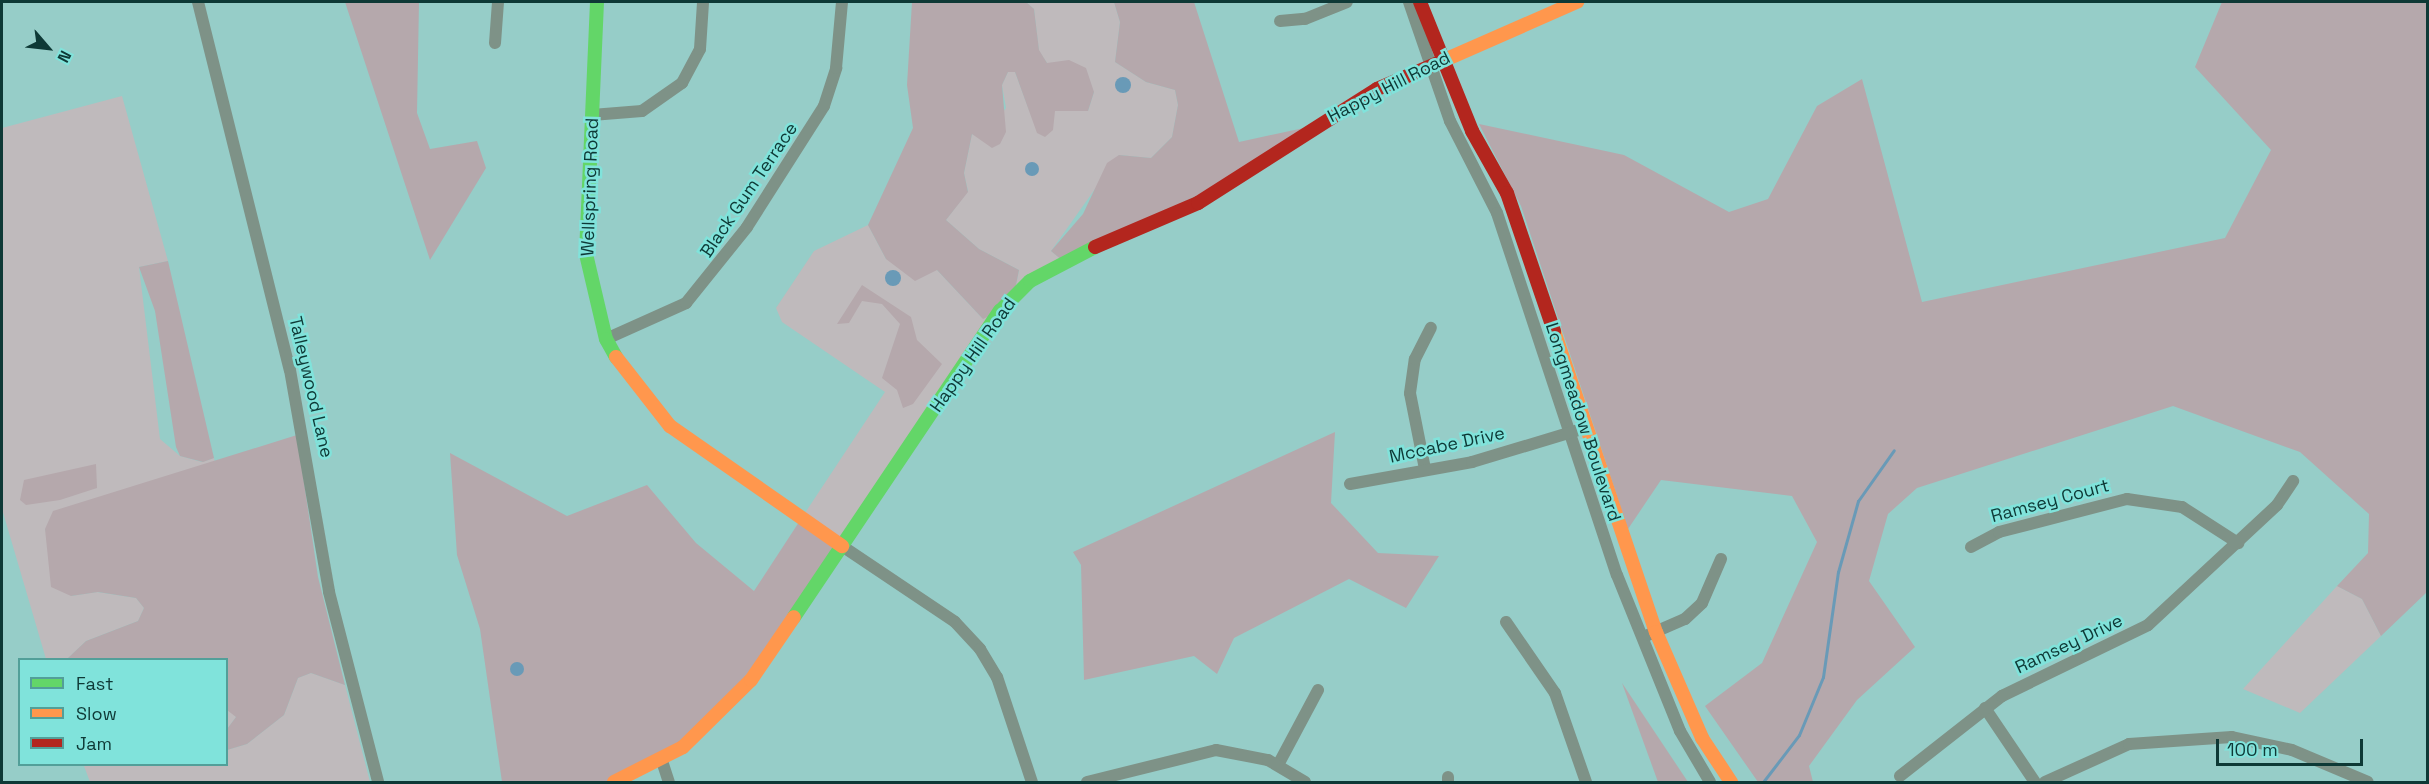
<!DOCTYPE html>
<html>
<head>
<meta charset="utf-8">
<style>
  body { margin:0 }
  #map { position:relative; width:2429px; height:784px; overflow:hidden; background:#96cdc8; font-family:"Space Grotesk",sans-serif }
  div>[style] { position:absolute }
  .green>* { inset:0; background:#bfbabc }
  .forest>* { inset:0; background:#b5a8ac }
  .water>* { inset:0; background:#699ab7 }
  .round { border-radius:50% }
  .stream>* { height:3px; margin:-1.5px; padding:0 1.5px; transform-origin:1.5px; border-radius:1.5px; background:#699ab7 }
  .street>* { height:12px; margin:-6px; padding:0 6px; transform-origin:6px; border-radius:6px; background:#7e9287 }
  .fast>* { height:14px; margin:-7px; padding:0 7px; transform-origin:7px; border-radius:7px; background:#63d668 }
  .slow>* { height:14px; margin:-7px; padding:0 7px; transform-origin:7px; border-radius:7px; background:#ff974d }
  .jam>* { height:14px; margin:-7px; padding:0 7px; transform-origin:7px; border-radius:7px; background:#b3261e }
  span { translate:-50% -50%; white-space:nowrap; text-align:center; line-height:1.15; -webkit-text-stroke:5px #80e3db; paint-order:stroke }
  .street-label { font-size:18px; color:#0e3936 }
  .frame { position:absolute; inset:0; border:3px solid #0e3936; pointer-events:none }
  .legend { position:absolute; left:18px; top:658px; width:210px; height:108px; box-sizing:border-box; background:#80e3db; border:2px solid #529f99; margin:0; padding:8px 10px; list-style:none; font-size:18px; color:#0e3936 }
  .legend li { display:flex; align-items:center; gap:12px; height:30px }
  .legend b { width:30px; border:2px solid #529f99 }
  .north { position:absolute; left:18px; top:18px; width:60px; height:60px; -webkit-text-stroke:4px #80e3db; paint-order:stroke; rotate:118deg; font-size:16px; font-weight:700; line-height:24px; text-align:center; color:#0e3936 }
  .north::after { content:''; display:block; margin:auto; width:21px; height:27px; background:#0e3936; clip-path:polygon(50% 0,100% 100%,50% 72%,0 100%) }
  .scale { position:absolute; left:2216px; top:739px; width:147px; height:27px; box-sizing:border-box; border:3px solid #0e3936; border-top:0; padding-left:8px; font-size:18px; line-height:21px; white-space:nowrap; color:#0e3936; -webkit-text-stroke:4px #80e3db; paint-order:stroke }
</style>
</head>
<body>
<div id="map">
  <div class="green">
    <i style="clip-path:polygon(1026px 2px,1114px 2px,1120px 22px,1115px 62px,1146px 82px,1175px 90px,1178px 105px,1172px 137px,1151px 158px,1119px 155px,1051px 251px,1063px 261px,1014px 295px,1019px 270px,979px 249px,946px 220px,968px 191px,964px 173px,972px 134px,983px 139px,1006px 108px,1002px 85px,1008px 72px,1015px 72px,1029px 110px,1088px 111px,1094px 92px,1047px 63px,1039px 51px,1034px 9px)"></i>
    <i style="clip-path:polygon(122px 96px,168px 261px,139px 267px,160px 439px,180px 456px,202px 462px,214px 458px,215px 463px,116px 492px,45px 529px,71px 596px,97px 592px,136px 598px,144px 608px,138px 621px,86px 641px,67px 659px,46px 659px,2px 509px,2px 128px)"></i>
    <i style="clip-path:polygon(868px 225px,886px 259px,937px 270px,982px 318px,1000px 311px,842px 546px,801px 519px,885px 392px,782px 322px,776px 308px,814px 251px)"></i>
    <i style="clip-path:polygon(2337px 586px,2362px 599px,2381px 636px,2300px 713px,2243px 689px)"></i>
    <i style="clip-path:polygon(311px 673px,345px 685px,370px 782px,90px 782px,84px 766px,226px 764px,227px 750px,247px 744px,284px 715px,298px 678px)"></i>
    <i style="clip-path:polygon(230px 709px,236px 717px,227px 729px,227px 710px)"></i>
  </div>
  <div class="forest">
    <i style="clip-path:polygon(345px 2px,419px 2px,417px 113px,430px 149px,477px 141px,486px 168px,430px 260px)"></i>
    <i style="clip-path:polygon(912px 2px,1026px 2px,1034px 9px,1039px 50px,1047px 63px,1069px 60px,1086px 68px,1094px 92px,1088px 111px,1055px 111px,1053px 130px,1045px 137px,1037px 133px,1015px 72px,1008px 72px,1002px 85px,1006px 132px,1000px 144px,992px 148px,972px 134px,964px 173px,968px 192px,946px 220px,979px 249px,1019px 270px,1014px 295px,1000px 311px,983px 319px,937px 270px,915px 281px,886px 259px,868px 225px,913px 128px,907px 85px)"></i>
    <i style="clip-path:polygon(1114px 2px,1194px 2px,1239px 142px,1313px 126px,1255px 167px,1063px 261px,1051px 251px,1083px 214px,1107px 163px,1119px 155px,1151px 158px,1172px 137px,1178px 105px,1175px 90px,1146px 82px,1115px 62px,1120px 22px)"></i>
    <i style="clip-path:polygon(2222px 2px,2427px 2px,2427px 592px,2381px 636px,2362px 599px,2337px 586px,2368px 553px,2369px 514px,2300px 452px,2173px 406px,1917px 488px,1888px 514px,1869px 581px,1915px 647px,1857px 700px,1809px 766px,1813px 782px,1758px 782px,1705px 706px,1762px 663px,1817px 542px,1792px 496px,1661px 480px,1628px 529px,1521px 206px,1479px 124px,1624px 155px,1729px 212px,1768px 199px,1817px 106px,1862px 79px,1922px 302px,2225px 238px,2271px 150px,2195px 67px)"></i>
    <i style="clip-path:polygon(168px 261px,214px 458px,203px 462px,180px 456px,176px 447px,155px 311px,139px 267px)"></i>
    <i style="clip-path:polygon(862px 285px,911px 317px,917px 340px,942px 364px,913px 404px,903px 408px,897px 390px,882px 378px,900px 324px,882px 304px,862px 301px,849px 323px,837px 324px)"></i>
    <i style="clip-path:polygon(1335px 432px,1331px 503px,1378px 553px,1439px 556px,1406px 608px,1349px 579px,1234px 638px,1217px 674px,1194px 656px,1084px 680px,1081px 565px,1073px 552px)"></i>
    <i style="clip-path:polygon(297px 435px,318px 577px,345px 685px,311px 673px,298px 678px,284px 715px,247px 744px,227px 750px,227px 729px,236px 717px,227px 710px,226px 660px,67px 659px,86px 641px,138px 621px,144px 608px,136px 598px,98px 592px,71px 596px,51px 587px,45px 529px,53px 511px)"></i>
    <i style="clip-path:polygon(450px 453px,567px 516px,647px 485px,696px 543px,754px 591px,801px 519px,842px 546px,706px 729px,614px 782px,502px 782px,480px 629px,457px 555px)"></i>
    <i style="clip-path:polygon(96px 464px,97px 488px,60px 500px,26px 505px,20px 500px,24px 480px)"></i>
    <i style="clip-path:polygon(1622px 683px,1688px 782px,1658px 782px)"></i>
  </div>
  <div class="water">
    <i class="round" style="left:1115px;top:77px;width:16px;height:16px"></i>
    <i class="round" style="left:1025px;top:162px;width:14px;height:14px"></i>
    <i class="round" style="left:885px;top:270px;width:16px;height:16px"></i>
    <i class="round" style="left:510px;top:662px;width:14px;height:14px"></i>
  </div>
  <div class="stream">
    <i style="left:1763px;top:782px;width:59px;rotate:-52.5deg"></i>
    <i style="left:1799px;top:735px;width:63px;rotate:-67.5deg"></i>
    <i style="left:1823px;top:677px;width:106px;rotate:-81.9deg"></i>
    <i style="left:1838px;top:572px;width:74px;rotate:-74.3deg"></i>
    <i style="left:1858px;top:501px;width:62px;rotate:-54.8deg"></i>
  </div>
  <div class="street">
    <i style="left:198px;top:2px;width:379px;rotate:76deg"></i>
    <i style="left:290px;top:370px;width:225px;rotate:80deg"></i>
    <i style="left:329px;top:592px;width:196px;rotate:75.5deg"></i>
    <i style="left:1409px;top:2px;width:126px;rotate:71deg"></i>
    <i style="left:1450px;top:121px;width:103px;rotate:62.9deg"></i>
    <i style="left:1497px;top:213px;width:381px;rotate:71.7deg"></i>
    <i style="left:1617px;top:575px;width:168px;rotate:68deg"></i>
    <i style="left:1680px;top:731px;width:59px;rotate:59.5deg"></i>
    <i style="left:1280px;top:21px;width:25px;rotate:-5deg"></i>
    <i style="left:1305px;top:19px;width:45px;rotate:-22deg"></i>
    <i style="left:495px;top:43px;width:41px;rotate:-85.8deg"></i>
    <i style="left:592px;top:115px;width:50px;rotate:-4.6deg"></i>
    <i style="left:642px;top:111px;width:49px;rotate:-35deg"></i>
    <i style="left:682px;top:83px;width:38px;rotate:-62deg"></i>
    <i style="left:700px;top:49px;width:47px;rotate:-86.3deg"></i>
    <i style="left:606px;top:339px;width:88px;rotate:-24.2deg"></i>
    <i style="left:686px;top:303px;width:97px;rotate:-51.2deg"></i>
    <i style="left:747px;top:227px;width:143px;rotate:-57.5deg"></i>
    <i style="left:824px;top:106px;width:40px;rotate:-72deg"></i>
    <i style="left:836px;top:68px;width:66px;rotate:-84.8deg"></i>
    <i style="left:1425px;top:469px;width:77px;rotate:-101.2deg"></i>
    <i style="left:1410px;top:393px;width:34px;rotate:-82deg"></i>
    <i style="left:1415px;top:359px;width:35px;rotate:-63deg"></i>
    <i style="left:1350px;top:484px;width:124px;rotate:-10.2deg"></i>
    <i style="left:1472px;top:462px;width:118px;rotate:-16.7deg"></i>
    <i style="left:842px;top:546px;width:136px;rotate:33.9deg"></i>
    <i style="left:955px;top:622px;width:37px;rotate:47deg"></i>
    <i style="left:980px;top:649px;width:33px;rotate:59deg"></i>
    <i style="left:997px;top:677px;width:111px;rotate:71.6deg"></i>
    <i style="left:1971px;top:547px;width:32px;rotate:-28deg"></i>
    <i style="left:1999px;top:532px;width:132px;rotate:-14.5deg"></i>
    <i style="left:2127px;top:499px;width:56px;rotate:8.3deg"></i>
    <i style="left:2182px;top:507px;width:67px;rotate:32.7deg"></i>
    <i style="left:1506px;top:622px;width:86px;rotate:55.4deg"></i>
    <i style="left:1555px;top:693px;width:94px;rotate:70.8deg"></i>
    <i style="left:1648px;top:635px;width:40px;rotate:-23.4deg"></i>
    <i style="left:1685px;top:619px;width:23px;rotate:-43deg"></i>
    <i style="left:1702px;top:603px;width:48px;rotate:-66.6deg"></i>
    <i style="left:1985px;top:708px;width:89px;rotate:56deg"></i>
    <i style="left:662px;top:761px;width:22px;rotate:72deg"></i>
    <i style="left:1278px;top:765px;width:85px;rotate:-61.9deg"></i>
    <i style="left:1900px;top:776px;width:130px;rotate:-38.1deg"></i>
    <i style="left:2002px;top:696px;width:162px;rotate:-25.9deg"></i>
    <i style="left:2148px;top:625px;width:176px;rotate:-42.9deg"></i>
    <i style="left:2277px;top:505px;width:29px;rotate:-56deg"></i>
    <i style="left:1087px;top:782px;width:133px;rotate:-13.9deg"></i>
    <i style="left:1216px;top:750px;width:53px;rotate:10.9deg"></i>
    <i style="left:1268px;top:760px;width:43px;rotate:30.7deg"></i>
    <i style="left:1448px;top:782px;width:5px;rotate:-90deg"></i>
    <i style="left:2045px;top:782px;width:92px;rotate:-24.3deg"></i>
    <i style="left:2129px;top:744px;width:103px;rotate:-3.9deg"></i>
    <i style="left:2232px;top:737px;width:61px;rotate:12.2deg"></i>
    <i style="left:2292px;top:750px;width:82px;rotate:22.8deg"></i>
  </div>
  <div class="fast">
    <i style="left:597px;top:2px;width:252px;rotate:92.5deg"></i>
    <i style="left:586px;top:254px;width:87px;rotate:76.8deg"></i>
    <i style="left:606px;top:339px;width:21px;rotate:61deg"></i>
    <i style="left:794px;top:617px;width:369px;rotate:-56.1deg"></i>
    <i style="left:1000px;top:311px;width:42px;rotate:-45deg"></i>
    <i style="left:1030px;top:281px;width:73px;rotate:-27.6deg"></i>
  </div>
  <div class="slow">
    <i style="left:1440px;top:62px;width:150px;rotate:-23.7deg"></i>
    <i style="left:1554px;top:331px;width:318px;rotate:71.3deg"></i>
    <i style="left:1656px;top:632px;width:116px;rotate:66.5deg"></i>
    <i style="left:1702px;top:738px;width:53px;rotate:56.6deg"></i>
    <i style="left:616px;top:357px;width:88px;rotate:52deg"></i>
    <i style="left:670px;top:426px;width:210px;rotate:34.9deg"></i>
    <i style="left:614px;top:782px;width:77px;rotate:-26.9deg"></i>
    <i style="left:683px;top:747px;width:95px;rotate:-44.6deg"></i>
    <i style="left:751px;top:680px;width:76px;rotate:-55.7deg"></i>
  </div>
  <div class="jam">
    <i style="left:1420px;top:2px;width:139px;rotate:68deg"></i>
    <i style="left:1472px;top:131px;width:71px;rotate:60.6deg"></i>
    <i style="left:1507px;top:193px;width:146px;rotate:71.2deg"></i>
    <i style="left:1095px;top:247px;width:112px;rotate:-23.1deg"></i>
    <i style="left:1198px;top:203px;width:212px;rotate:-32.5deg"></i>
    <i style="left:1377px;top:89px;width:69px;rotate:-23.2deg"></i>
  </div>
  <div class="street-label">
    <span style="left:1389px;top:87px;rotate:-27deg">Happy Hill Road</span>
    <span style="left:590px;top:187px;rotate:-88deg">Wellspring Road</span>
    <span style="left:749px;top:190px;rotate:-56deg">Black Gum Terrace</span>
    <span style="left:973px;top:355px;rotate:-55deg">Happy Hill Road</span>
    <span style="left:311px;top:387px;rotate:77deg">Talleywood Lane</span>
    <span style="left:1583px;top:422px;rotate:72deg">Longmeadow Boulevard</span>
    <span style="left:1447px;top:445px;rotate:-12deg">Mccabe Drive</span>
    <span style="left:2050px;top:501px;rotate:-15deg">Ramsey Court</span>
    <span style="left:2069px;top:644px;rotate:-25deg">Ramsey Drive</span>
  </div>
  <div class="frame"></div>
  <ul class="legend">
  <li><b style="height:8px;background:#63d668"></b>Fast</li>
  <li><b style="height:8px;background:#ff974d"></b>Slow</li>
  <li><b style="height:8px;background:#b3261e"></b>Jam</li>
  </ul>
  <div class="north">N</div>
  <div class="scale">100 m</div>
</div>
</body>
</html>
